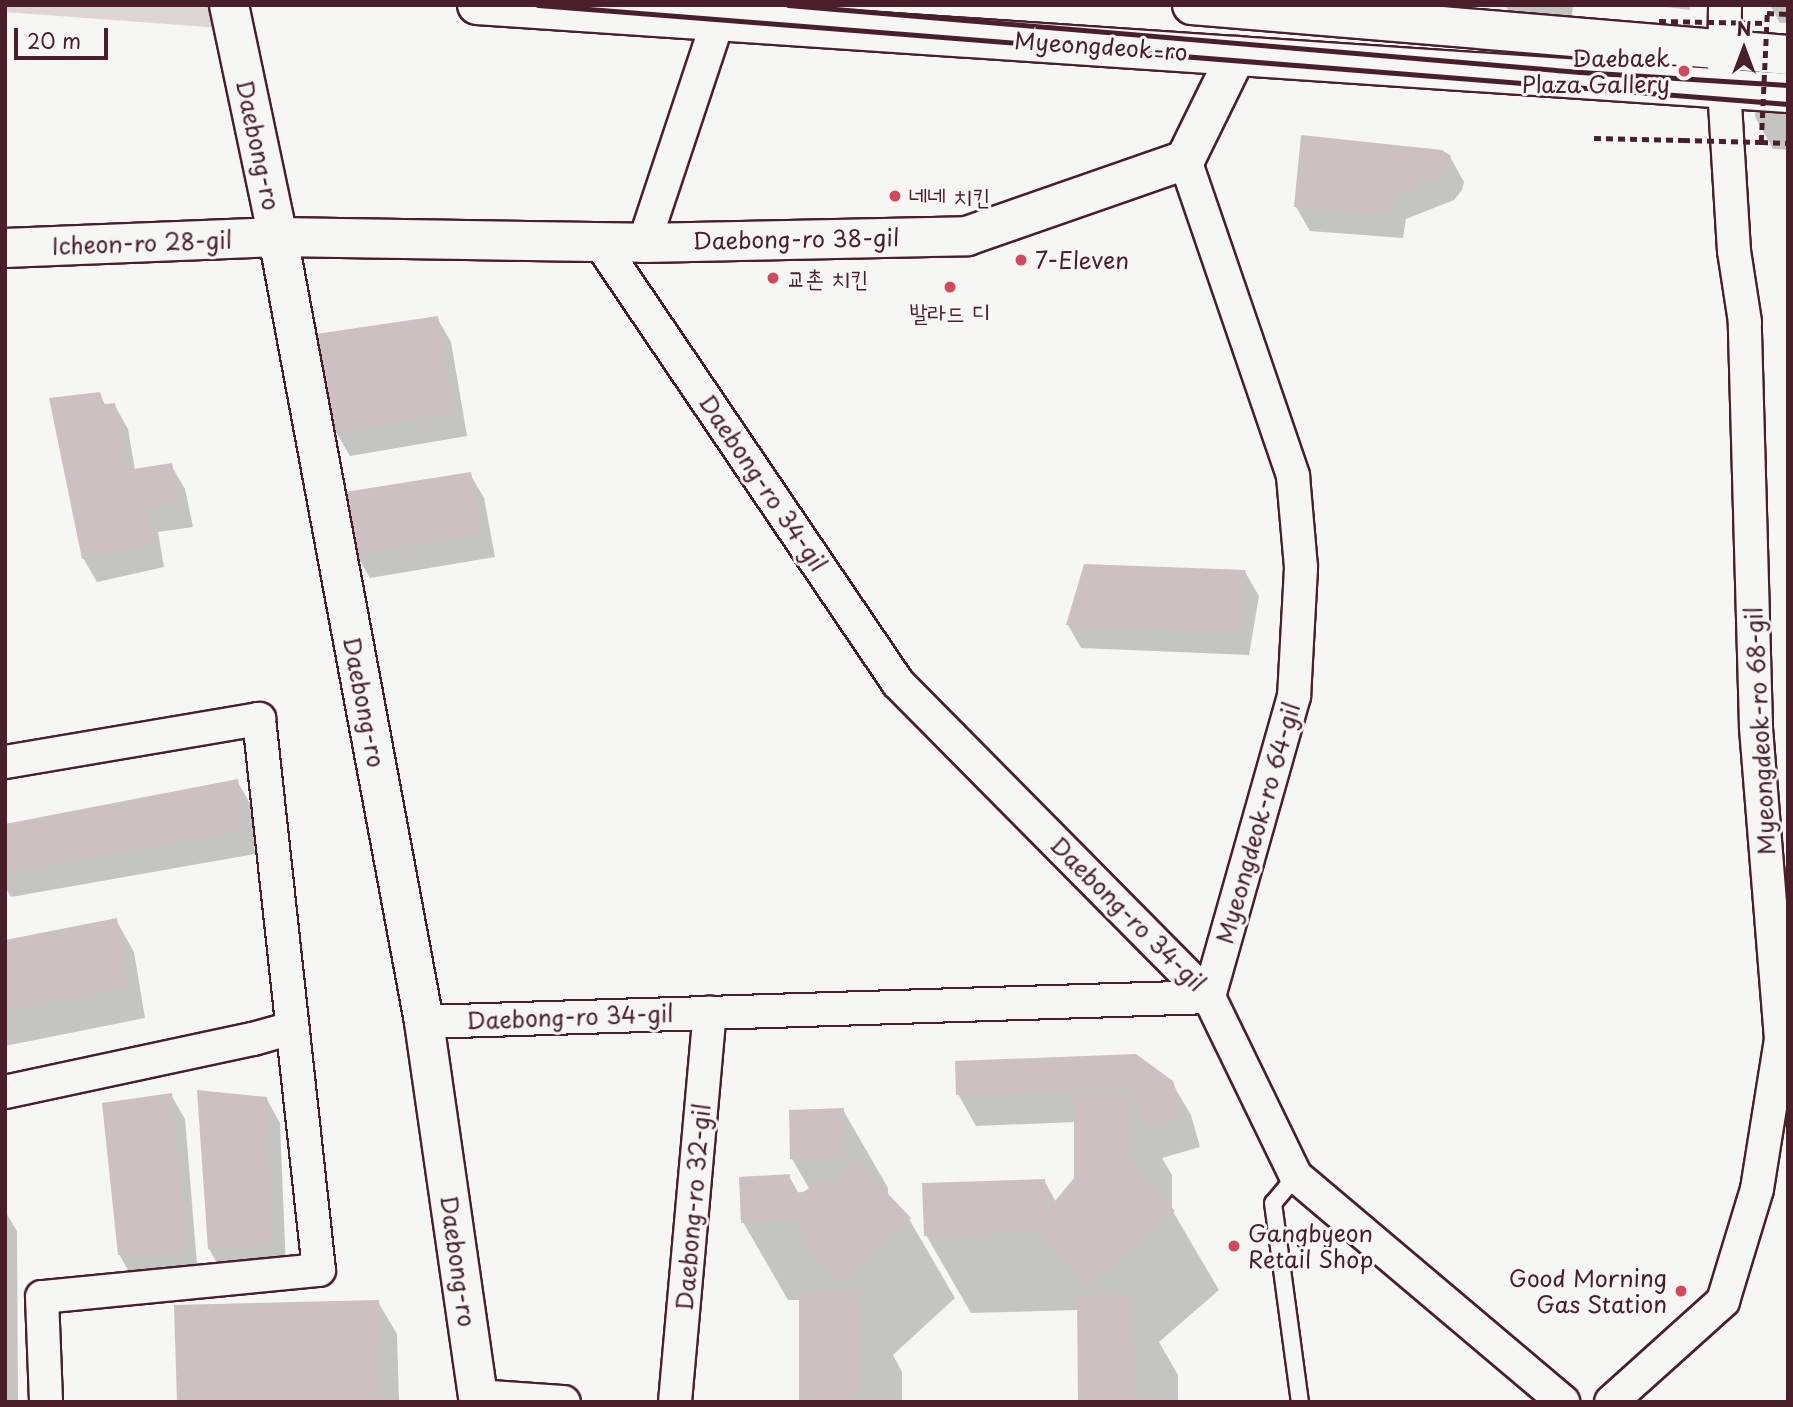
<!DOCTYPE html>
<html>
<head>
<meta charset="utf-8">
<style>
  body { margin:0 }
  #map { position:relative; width:1793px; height:1407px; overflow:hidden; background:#f6f6f2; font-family:"Playpen Sans","Poor Story",sans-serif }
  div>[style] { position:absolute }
  .green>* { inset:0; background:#ddd6d5 }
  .shadow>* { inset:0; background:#0003 }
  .building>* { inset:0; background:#ccc1c0 }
  .path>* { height:4.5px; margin-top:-2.25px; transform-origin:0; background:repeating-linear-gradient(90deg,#4a1f2b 0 7px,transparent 0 12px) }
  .roads { filter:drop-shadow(2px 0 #4a1f2b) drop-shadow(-2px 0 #4a1f2b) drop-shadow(0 2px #4a1f2b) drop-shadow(0 -2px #4a1f2b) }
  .service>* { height:16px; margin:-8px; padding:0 8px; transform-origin:8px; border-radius:8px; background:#f6f6f2 }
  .minor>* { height:32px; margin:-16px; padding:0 16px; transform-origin:16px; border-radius:16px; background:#f6f6f2 }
  .tertiary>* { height:38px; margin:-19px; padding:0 19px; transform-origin:19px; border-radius:19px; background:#f6f6f2 }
  .secondary>* { height:38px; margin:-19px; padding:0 19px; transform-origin:19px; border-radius:19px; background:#f6f6f2 }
  .rail>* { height:5px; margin:-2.5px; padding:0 2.5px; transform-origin:2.5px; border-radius:2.5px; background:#4a1f2b }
  .path-bridge>* { height:4.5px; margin-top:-2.25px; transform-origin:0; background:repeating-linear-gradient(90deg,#4a1f2b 0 7px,transparent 0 12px) }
  .dots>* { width:19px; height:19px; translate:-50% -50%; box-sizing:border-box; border:4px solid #f6f6f2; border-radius:50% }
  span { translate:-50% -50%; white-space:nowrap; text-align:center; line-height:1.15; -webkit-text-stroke:6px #f6f6f2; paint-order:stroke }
  .street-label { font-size:23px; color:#4a1f2b }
  .poi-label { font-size:23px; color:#4a1f2b }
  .right { translate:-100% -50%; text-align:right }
  .left { translate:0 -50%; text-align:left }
  .frame { position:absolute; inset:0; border:7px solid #4a1f2b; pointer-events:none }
  .north { position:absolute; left:1709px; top:14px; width:70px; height:70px; -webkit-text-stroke:5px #f6f6f2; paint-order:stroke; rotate:0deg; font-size:19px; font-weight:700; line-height:28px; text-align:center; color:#4a1f2b }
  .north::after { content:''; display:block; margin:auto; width:24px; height:32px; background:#4a1f2b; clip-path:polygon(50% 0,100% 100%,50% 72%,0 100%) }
  .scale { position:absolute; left:14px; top:28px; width:94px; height:32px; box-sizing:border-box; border:4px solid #4a1f2b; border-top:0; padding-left:9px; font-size:21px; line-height:24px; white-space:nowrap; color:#4a1f2b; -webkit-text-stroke:5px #f6f6f2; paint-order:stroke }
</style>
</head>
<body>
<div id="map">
  <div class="green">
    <i style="clip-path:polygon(5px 5px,229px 5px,234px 29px,5px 12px)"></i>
  </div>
  <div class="shadow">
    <i style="clip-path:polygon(1505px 5px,1573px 5px,1571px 21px,1511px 15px)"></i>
    <i style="clip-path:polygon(1651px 5px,1690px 5px,1690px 10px)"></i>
    <i style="clip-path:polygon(1770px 5px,1788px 5px,1788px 23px,1780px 23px)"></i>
    <i style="clip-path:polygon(1760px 41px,1788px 43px,1788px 150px,1773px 149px,1755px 117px)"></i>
    <i style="clip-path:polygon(1450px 157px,1464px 182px,1462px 190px,1454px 200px,1406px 219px,1403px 238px,1310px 231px,1296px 207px)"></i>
    <i style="clip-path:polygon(437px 318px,451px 342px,467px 436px,350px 456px,336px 432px)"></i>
    <i style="clip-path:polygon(99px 394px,106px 406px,114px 404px,128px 429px,135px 470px,171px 465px,185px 489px,193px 527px,158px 532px,164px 567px,97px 582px,83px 558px)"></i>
    <i style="clip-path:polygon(470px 474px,484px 498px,495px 557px,370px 578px,356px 554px)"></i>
    <i style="clip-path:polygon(1245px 572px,1259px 596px,1249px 655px,1081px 648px,1068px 625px)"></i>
    <i style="clip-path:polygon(237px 781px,251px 805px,255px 854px,11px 897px,5px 887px,5px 826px)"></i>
    <i style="clip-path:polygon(116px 920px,134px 952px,145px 1018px,5px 1046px,5px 942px)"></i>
    <i style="clip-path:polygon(1172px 1083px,1191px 1115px,1200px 1147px,1162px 1158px,1172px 1175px,1172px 1210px,1219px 1290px,1159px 1342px,1178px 1375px,1178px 1402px,1080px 1402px,1079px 1310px,971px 1313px,926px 1235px,1044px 1180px,1056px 1202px,1076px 1179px,1076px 1122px,976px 1126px,958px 1094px)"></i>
    <i style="clip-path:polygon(171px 1095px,185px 1119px,198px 1276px,133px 1279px,119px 1254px)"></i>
    <i style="clip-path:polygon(266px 1098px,280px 1123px,286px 1269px,223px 1273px,209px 1249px)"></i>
    <i style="clip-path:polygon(843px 1110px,888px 1188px,888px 1197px,909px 1219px,955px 1298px,893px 1355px,902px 1372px,902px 1402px,801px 1402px,801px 1300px,788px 1300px,743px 1222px,789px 1176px,799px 1194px,810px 1190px,792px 1159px)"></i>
    <i style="clip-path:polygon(5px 1211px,17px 1231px,18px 1402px,5px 1402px)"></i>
    <i style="clip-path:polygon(378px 1302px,397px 1334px,399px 1402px,179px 1402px)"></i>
  </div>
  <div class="building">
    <i style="clip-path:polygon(1301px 135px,1442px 150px,1451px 156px,1449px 165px,1440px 176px,1393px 195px,1389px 214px,1294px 207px)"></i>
    <i style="clip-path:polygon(438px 316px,454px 412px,334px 433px,316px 334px)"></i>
    <i style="clip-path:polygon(100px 392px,104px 404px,115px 403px,127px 470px,172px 463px,180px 503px,145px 508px,152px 543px,82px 559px,49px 398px)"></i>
    <i style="clip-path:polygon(471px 472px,483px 533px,354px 554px,345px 492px)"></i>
    <i style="clip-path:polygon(1084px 564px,1246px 570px,1236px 631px,1066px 625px)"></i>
    <i style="clip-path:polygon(238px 779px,242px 830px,5px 872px,5px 824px)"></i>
    <i style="clip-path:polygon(117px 918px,128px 986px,5px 1011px,5px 940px)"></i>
    <i style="clip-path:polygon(1136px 1054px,1173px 1081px,1184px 1115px,1144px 1127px,1132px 1088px,956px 1095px,955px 1061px)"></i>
    <i style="clip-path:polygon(197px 1090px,267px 1097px,273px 1245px,208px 1249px)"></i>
    <i style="clip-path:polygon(172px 1093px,185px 1252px,118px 1255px,102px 1103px)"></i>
    <i style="clip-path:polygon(1074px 1095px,1128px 1095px,1128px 1157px,1175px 1211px,1086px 1287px,1038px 1231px,924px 1236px,922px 1183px,1045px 1179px,1046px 1212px,1074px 1178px)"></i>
    <i style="clip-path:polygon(844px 1108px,845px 1158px,790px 1159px,789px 1110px)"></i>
    <i style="clip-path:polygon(857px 1161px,911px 1218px,841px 1284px,799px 1239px,806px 1231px,795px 1219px,741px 1223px,739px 1177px,790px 1174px,790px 1193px,803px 1192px,824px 1178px,833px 1183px)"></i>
    <i style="clip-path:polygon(799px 1292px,858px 1292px,858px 1402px,799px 1402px)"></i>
    <i style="clip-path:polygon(1077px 1295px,1133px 1295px,1135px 1402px,1078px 1402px)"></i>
    <i style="clip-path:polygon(379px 1300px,382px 1402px,177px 1402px,174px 1305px)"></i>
  </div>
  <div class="path">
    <i style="left:1767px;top:13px;width:21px;rotate:3deg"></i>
    <i style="left:1594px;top:138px;width:89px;rotate:1.3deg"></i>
    <i style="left:1761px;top:142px;width:27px;rotate:2deg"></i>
  </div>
  <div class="roads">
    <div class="service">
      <i style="left:1296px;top:1176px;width:35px;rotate:130deg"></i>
      <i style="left:1273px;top:1203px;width:201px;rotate:82.3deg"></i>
    </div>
    <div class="minor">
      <i style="left:1185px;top:160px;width:334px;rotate:71.1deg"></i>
      <i style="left:1293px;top:476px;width:92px;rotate:85deg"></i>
      <i style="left:1301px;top:568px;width:128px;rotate:93.1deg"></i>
      <i style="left:1294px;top:696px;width:313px;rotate:105.8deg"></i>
      <i style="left:598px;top:240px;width:535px;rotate:55.89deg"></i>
      <i style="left:898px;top:683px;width:442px;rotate:45.3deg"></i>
      <i style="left:1209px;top:997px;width:199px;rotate:64.1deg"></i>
      <i style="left:1296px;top:1176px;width:350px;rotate:40.2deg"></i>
      <i style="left:644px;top:243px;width:235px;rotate:-71.6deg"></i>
      <i style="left:5px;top:762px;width:258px;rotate:-9.6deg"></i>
      <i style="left:259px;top:719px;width:554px;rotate:83.79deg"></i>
      <i style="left:319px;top:1270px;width:278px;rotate:174.4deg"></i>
      <i style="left:42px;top:1297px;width:105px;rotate:87.8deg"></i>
      <i style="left:424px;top:1022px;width:785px;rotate:-1.82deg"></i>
      <i style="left:5px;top:1092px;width:254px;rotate:-12.1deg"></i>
      <i style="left:253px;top:1039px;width:41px;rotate:-15.8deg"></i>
      <i style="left:478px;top:1396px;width:86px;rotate:4deg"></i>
      <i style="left:675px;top:1402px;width:391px;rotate:-84.9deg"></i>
      <i style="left:1611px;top:1402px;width:151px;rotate:-42deg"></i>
      <i style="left:1723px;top:1301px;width:117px;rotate:-73.1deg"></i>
      <i style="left:1757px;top:1189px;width:152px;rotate:-80.9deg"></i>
      <i style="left:1781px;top:1039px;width:314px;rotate:-94.6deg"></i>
      <i style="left:1756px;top:726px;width:404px;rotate:-91.6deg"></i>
      <i style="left:1745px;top:322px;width:72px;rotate:-98.8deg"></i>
      <i style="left:1734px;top:251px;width:163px;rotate:-93.5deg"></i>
      <i style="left:1724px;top:88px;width:83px;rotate:-89.3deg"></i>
    </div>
    <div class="tertiary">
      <i style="left:229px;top:5px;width:237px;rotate:78.1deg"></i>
      <i style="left:278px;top:237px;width:798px;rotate:79.46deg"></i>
      <i style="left:424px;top:1022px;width:384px;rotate:81.8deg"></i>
      <i style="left:5px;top:248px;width:273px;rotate:-2.3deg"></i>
      <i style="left:278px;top:237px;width:366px;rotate:0.9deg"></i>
      <i style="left:644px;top:243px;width:323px;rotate:-1.2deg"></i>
      <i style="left:967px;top:236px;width:231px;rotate:-19.2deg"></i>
      <i style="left:1185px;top:160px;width:116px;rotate:-63.9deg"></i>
    </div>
    <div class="secondary">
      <i style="left:477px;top:5px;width:1314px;rotate:3.84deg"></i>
      <i style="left:1192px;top:5px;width:598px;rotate:4.8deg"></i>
    </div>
  </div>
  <div class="rail">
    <i style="left:538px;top:5px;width:1254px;rotate:4.53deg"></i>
    <i style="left:788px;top:5px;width:795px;rotate:4.84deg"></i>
    <i style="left:1580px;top:72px;width:208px;rotate:3.6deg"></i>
  </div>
  <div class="path-bridge">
    <i style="left:1659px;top:21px;width:108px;rotate:1.1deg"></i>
    <i style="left:1683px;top:140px;width:78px;rotate:1.5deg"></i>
    <i style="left:1761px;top:142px;width:129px;rotate:-87.3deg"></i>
  </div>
  <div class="dots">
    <i style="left:1684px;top:71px;background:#d1495b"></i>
    <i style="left:895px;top:196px;background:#d1495b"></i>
    <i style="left:1021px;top:260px;background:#d1495b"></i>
    <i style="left:773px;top:278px;background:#d1495b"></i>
    <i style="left:950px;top:287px;background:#d1495b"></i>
    <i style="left:1234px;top:1246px;background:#d1495b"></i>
    <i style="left:1681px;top:1291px;background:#d1495b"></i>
  </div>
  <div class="street-label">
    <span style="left:1101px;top:46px;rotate:4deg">Myeongdeok-ro</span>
    <span style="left:258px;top:145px;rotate:78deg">Daebong-ro</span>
    <span style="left:796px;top:239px;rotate:-1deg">Daebong-ro 38-gil</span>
    <span style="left:142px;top:243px;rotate:-2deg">Icheon-ro 28-gil</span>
    <span style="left:763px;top:483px;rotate:56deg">Daebong-ro 34-gil</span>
    <span style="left:364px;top:702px;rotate:79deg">Daebong-ro</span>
    <span style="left:1760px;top:731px;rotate:-93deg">Myeongdeok-ro 68-gil</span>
    <span style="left:1258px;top:823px;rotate:-74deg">Myeongdeok-ro 64-gil</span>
    <span style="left:1128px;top:914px;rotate:45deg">Daebong-ro 34-gil</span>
    <span style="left:570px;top:1017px;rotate:-2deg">Daebong-ro 34-gil</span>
    <span style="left:693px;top:1207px;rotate:-85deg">Daebong-ro 32-gil</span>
    <span style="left:458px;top:1261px;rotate:82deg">Daebong-ro</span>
  </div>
  <div class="poi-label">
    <span class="right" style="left:1670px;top:71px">Daebaek<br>Plaza Gallery</span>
    <span class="left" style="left:909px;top:196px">네네 치킨</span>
    <span class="left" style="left:1035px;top:260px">7-Eleven</span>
    <span class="left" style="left:787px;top:278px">교촌 치킨</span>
    <span style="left:950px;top:312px">발라드 디</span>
    <span class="left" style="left:1248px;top:1246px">Gangbyeon<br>Retail Shop</span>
    <span class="right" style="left:1667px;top:1291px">Good Morning<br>Gas Station</span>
  </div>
  <div class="frame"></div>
  <div class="north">N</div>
  <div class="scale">20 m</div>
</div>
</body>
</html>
